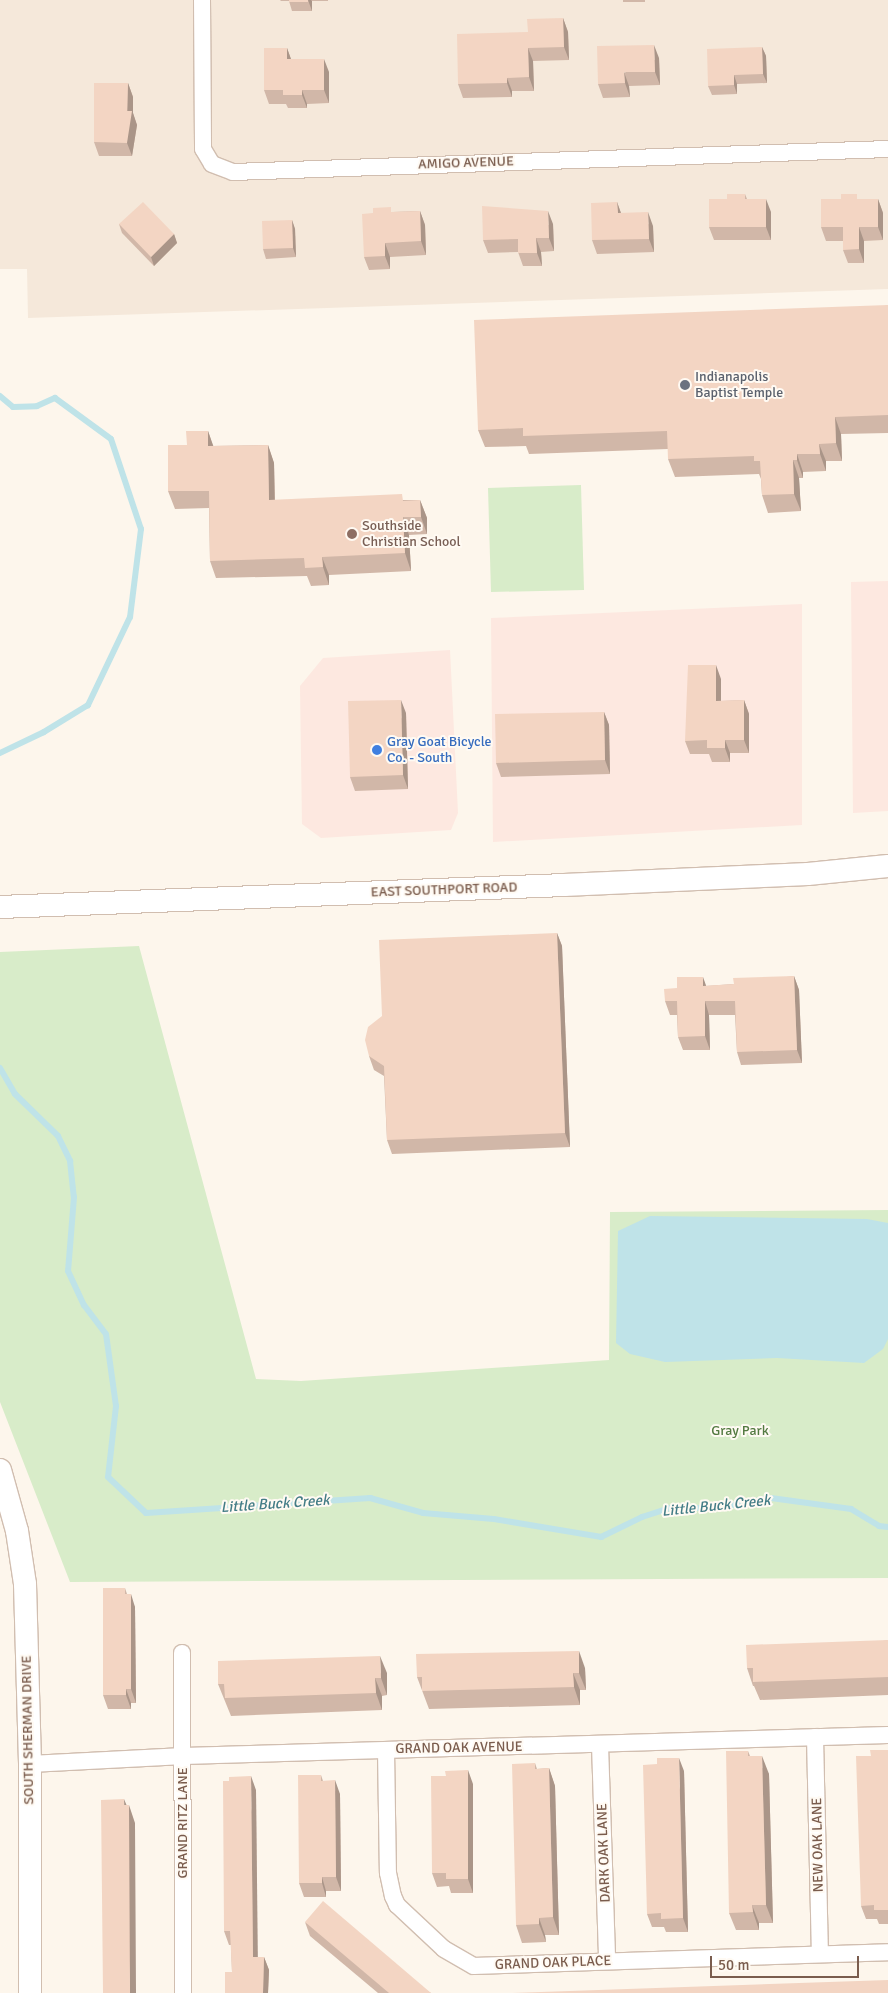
<!DOCTYPE html>
<html>
<head>
<meta charset="utf-8">
<style>
  body { margin:0 }
  #map { position:relative; width:888px; height:1993px; overflow:hidden; background:#fdf6ec; font-family:Signika,sans-serif }
  div>[style] { position:absolute }
  .residential>* { inset:0; background:#f5e8da }
  .commercial>* { inset:0; background:#fde8e0 }
  .green>* { inset:0; background:#d8ecc9 }
  .water>* { inset:0; background:#bfe3e8 }
  .stream>* { height:6px; margin:-3px; padding:0 3px; transform-origin:3px; border-radius:3px; background:#bfe3e8 }
  .roads { filter:drop-shadow(1px 0 #d1beb0) drop-shadow(-1px 0 #d1beb0) drop-shadow(0 1px #d1beb0) drop-shadow(0 -1px #d1beb0) }
  .street>* { height:16px; margin:-8px; padding:0 8px; transform-origin:8px; border-radius:8px; background:#fff }
  .secondary>* { height:22px; margin:-11px; padding:0 11px; transform-origin:11px; border-radius:11px; background:#fff }
  .wall>* { inset:0; background:#d1b7a8 }
  .shaded-wall>* { inset:0; background:#aa9588 }
  .building>* { inset:0; background:#f3d5c3 }
  .dots>* { width:14px; height:14px; translate:-50% -50%; box-sizing:border-box; border:2px solid #fffaf3; border-radius:50% }
  span { translate:-50% -50%; white-space:nowrap; text-align:center; line-height:1.15; -webkit-text-stroke:4px #fffaf3; paint-order:stroke }
  .street-label { font-size:14px; color:#7a5c4d }
  .worship-label { font-size:14px; color:#5b616d }
  .left { translate:0 -50%; text-align:left }
  .education-label { font-size:14px; color:#785e54 }
  .shop-label { font-size:14px; color:#366cbe }
  .park-label { font-size:14px; color:#537a41 }
  .water-label { font-size:15px; color:#437c86; font-style:italic }
  .scale { position:absolute; left:710px; top:1956px; width:149px; height:22px; box-sizing:border-box; border:2px solid #7a5c4d; border-top:0; padding-left:6px; font-size:15px; line-height:18px; white-space:nowrap; color:#7a5c4d; -webkit-text-stroke:4px #fffaf3; paint-order:stroke }
</style>
</head>
<body>
<div id="map">
  <div class="residential">
    <i style="clip-path:polygon(0 0,888px 0,888px 289px,28px 318px,27px 269px,0 269px)"></i>
  </div>
  <div class="commercial">
    <i style="clip-path:polygon(888px 581px,888px 811px,853px 813px,851px 582px)"></i>
    <i style="clip-path:polygon(802px 604px,802px 825px,493px 842px,491px 618px)"></i>
    <i style="clip-path:polygon(450px 650px,458px 813px,451px 830px,321px 838px,302px 824px,300px 686px,323px 658px)"></i>
  </div>
  <div class="green">
    <i style="clip-path:polygon(581px 485px,584px 590px,491px 592px,488px 488px)"></i>
    <i style="clip-path:polygon(139px 946px,256px 1379px,301px 1381px,609px 1360px,610px 1212px,888px 1210px,888px 1578px,70px 1582px,0 1402px,0 952px)"></i>
  </div>
  <div class="water">
    <i style="clip-path:polygon(650px 1216px,867px 1219px,888px 1223px,888px 1339px,883px 1349px,864px 1363px,777px 1358px,665px 1362px,630px 1354px,616px 1343px,618px 1231px)"></i>
  </div>
  <div class="stream">
    <i style="left:0;top:396px;width:17px;rotate:40deg"></i>
    <i style="left:13px;top:407px;width:24px;rotate:-2deg"></i>
    <i style="left:37px;top:406px;width:20px;rotate:-24deg"></i>
    <i style="left:55px;top:398px;width:69px;rotate:36.2deg"></i>
    <i style="left:111px;top:439px;width:95px;rotate:71.6deg"></i>
    <i style="left:141px;top:529px;width:89px;rotate:97.1deg"></i>
    <i style="left:130px;top:617px;width:98px;rotate:115.5deg"></i>
    <i style="left:88px;top:705px;width:52px;rotate:148.5deg"></i>
    <i style="left:44px;top:732px;width:49px;rotate:154.5deg"></i>
    <i style="left:0;top:1068px;width:30px;rotate:60deg"></i>
    <i style="left:15px;top:1094px;width:60px;rotate:44.3deg"></i>
    <i style="left:58px;top:1136px;width:28px;rotate:64deg"></i>
    <i style="left:70px;top:1161px;width:36px;rotate:84deg"></i>
    <i style="left:74px;top:1197px;width:74px;rotate:94.6deg"></i>
    <i style="left:68px;top:1271px;width:38px;rotate:65deg"></i>
    <i style="left:84px;top:1305px;width:36px;rotate:53deg"></i>
    <i style="left:106px;top:1334px;width:73px;rotate:82.1deg"></i>
    <i style="left:116px;top:1406px;width:71px;rotate:96.4deg"></i>
    <i style="left:108px;top:1477px;width:52px;rotate:43.5deg"></i>
    <i style="left:146px;top:1513px;width:225px;rotate:-3.8deg"></i>
    <i style="left:370px;top:1498px;width:55px;rotate:15.8deg"></i>
    <i style="left:423px;top:1513px;width:71px;rotate:4.8deg"></i>
    <i style="left:494px;top:1519px;width:109px;rotate:9.5deg"></i>
    <i style="left:601px;top:1537px;width:46px;rotate:-26deg"></i>
    <i style="left:642px;top:1517px;width:29px;rotate:-18deg"></i>
    <i style="left:670px;top:1508px;width:48px"></i>
    <i style="left:718px;top:1508px;width:54px;rotate:-10.7deg"></i>
    <i style="left:771px;top:1498px;width:81px;rotate:7.8deg"></i>
    <i style="left:851px;top:1509px;width:33px;rotate:31deg"></i>
    <i style="left:879px;top:1526px;width:9px;rotate:6deg"></i>
  </div>
  <div class="roads">
    <div class="street">
      <i style="left:202px;top:0;width:149px;rotate:89.6deg"></i>
      <i style="left:203px;top:149px;width:17px;rotate:59deg"></i>
      <i style="left:212px;top:164px;width:22px;rotate:21deg"></i>
      <i style="left:233px;top:172px;width:655px;rotate:-2.01deg"></i>
      <i style="left:182px;top:1653px;width:340px;rotate:89.8deg"></i>
      <i style="left:815px;top:1737px;width:217px;rotate:88.7deg"></i>
      <i style="left:600px;top:1745px;width:216px;rotate:88.1deg"></i>
      <i style="left:386px;top:1750px;width:123px;rotate:89.1deg"></i>
      <i style="left:388px;top:1873px;width:24px;rotate:78deg"></i>
      <i style="left:393px;top:1896px;width:10px;rotate:66deg"></i>
      <i style="left:397px;top:1905px;width:64px;rotate:43.1deg"></i>
      <i style="left:444px;top:1949px;width:34px;rotate:30deg"></i>
      <i style="left:474px;top:1966px;width:414px;rotate:-1.9deg"></i>
      <i style="left:30px;top:1764px;width:154px;rotate:-3deg"></i>
      <i style="left:184px;top:1756px;width:704px;rotate:-1.71deg"></i>
    </div>
    <div class="secondary">
      <i style="left:0;top:907px;width:564px;rotate:-2.23deg"></i>
      <i style="left:564px;top:885px;width:244px;rotate:-2.6deg"></i>
      <i style="left:808px;top:874px;width:80px;rotate:-5.7deg"></i>
      <i style="left:0;top:1470px;width:63px;rotate:74.4deg"></i>
      <i style="left:17px;top:1531px;width:54px;rotate:81.4deg"></i>
      <i style="left:25px;top:1584px;width:180px;rotate:88.4deg"></i>
      <i style="left:30px;top:1764px;width:229px;rotate:90deg"></i>
    </div>
  </div>
  <div class="wall">
    <i style="clip-path:polygon(280px 0,328px 0,328px 1px,312px 1px,312px 11px,292px 11px,289px 1px,281px 1px)"></i>
    <i style="clip-path:polygon(623px 0,645px 0,645px 2px,623px 2px)"></i>
    <i style="clip-path:polygon(563px 18px,568px 32px,569px 60px,533px 61px,534px 91px,512px 91px,512px 97px,463px 98px,458px 84px,528px 32px)"></i>
    <i style="clip-path:polygon(762px 47px,766px 56px,767px 83px,737px 84px,737px 94px,712px 95px,708px 86px)"></i>
    <i style="clip-path:polygon(287px 48px,291px 59px,329px 72px,329px 103px,307px 104px,307px 108px,288px 108px,286px 104px,269px 104px,264px 90px)"></i>
    <i style="clip-path:polygon(659px 58px,660px 85px,629px 86px,630px 97px,603px 98px,598px 84px)"></i>
    <i style="clip-path:polygon(128px 83px,133px 97px,133px 113px,137px 125px,132px 156px,99px 156px,94px 142px)"></i>
    <i style="clip-path:polygon(745px 194px,747px 199px,771px 212px,771px 240px,714px 240px,709px 227px,727px 199px)"></i>
    <i style="clip-path:polygon(859px 199px,878px 199px,883px 213px,883px 240px,864px 241px,864px 263px,848px 263px,843px 250px,843px 241px,826px 241px,821px 227px)"></i>
    <i style="clip-path:polygon(617px 202px,621px 213px,653px 226px,654px 252px,597px 254px,592px 240px)"></i>
    <i style="clip-path:polygon(420px 211px,425px 225px,426px 255px,390px 257px,390px 269px,369px 270px,364px 257px,393px 212px)"></i>
    <i style="clip-path:polygon(292px 220px,295px 229px,296px 257px,266px 259px,263px 249px)"></i>
    <i style="clip-path:polygon(119px 224px,174px 234px,177px 243px,154px 266px,122px 233px)"></i>
    <i style="clip-path:polygon(553px 224px,554px 251px,541px 252px,542px 266px,523px 266px,518px 252px,488px 253px,483px 240px)"></i>
    <i style="clip-path:polygon(888px 305px,888px 433px,841px 434px,842px 461px,826px 461px,826px 471px,803px 472px,803px 478px,799px 478px,801px 511px,768px 513px,762px 495px,761px 479px,759px 474px,675px 477px,668px 459px,668px 449px,529px 454px,526px 446px,485px 447px,478px 430px)"></i>
    <i style="clip-path:polygon(208px 431px,213px 446px,268px 445px,274px 463px,275px 500px,420px 500px,427px 518px,427px 534px,409px 535px,411px 571px,329px 575px,329px 585px,311px 586px,307px 576px,216px 578px,210px 561px,209px 508px,175px 509px,168px 491px,187px 445px)"></i>
    <i style="clip-path:polygon(721px 679px,721px 701px,744px 700px,749px 714px,749px 753px,730px 753px,730px 762px,712px 762px,709px 754px,690px 754px,685px 741px)"></i>
    <i style="clip-path:polygon(604px 712px,609px 725px,610px 774px,501px 777px,496px 763px)"></i>
    <i style="clip-path:polygon(406px 713px,408px 789px,355px 791px,350px 777px)"></i>
    <i style="clip-path:polygon(557px 933px,562px 946px,570px 1147px,392px 1154px,387px 1140px,384px 1076px,374px 1070px,369px 1056px)"></i>
    <i style="clip-path:polygon(794px 976px,799px 990px,802px 1063px,741px 1065px,737px 1052px,735px 1015px,709px 1015px,710px 1050px,683px 1050px,678px 1037px,677px 1015px,670px 1015px,665px 1001px,706px 986px,734px 984px)"></i>
    <i style="clip-path:polygon(125px 1588px,127px 1594px,135px 1607px,136px 1703px,131px 1703px,131px 1709px,108px 1709px,103px 1695px)"></i>
    <i style="clip-path:polygon(888px 1640px,888px 1695px,760px 1700px,754px 1686px,753px 1686px,747px 1668px)"></i>
    <i style="clip-path:polygon(585px 1668px,586px 1690px,580px 1690px,580px 1705px,429px 1709px,417px 1677px)"></i>
    <i style="clip-path:polygon(387px 1673px,387px 1695px,382px 1696px,382px 1710px,231px 1716px,218px 1684px)"></i>
    <i style="clip-path:polygon(888px 1750px,888px 1924px,879px 1924px,877px 1919px,866px 1919px,861px 1906px,871px 1756px)"></i>
    <i style="clip-path:polygon(748px 1751px,750px 1756px,769px 1774px,773px 1923px,759px 1923px,759px 1930px,736px 1930px,729px 1913px)"></i>
    <i style="clip-path:polygon(535px 1763px,537px 1769px,549px 1768px,555px 1786px,559px 1935px,545px 1935px,546px 1942px,522px 1943px,516px 1925px)"></i>
    <i style="clip-path:polygon(684px 1771px,688px 1932px,666px 1932px,664px 1927px,652px 1927px,647px 1914px)"></i>
    <i style="clip-path:polygon(321px 1775px,323px 1781px,340px 1794px,341px 1891px,326px 1891px,326px 1897px,304px 1897px,299px 1883px)"></i>
    <i style="clip-path:polygon(473px 1784px,473px 1893px,451px 1893px,449px 1886px,437px 1887px,432px 1873px)"></i>
    <i style="clip-path:polygon(256px 1790px,257px 1957px,264px 1957px,269px 1970px,268px 1993px,225px 1993px,232px 1972px,231px 1945px,229px 1945px,224px 1931px)"></i>
    <i style="clip-path:polygon(305px 1922px,431px 1993px,378px 1993px,310px 1936px)"></i>
  </div>
  <div class="shaded-wall">
    <i style="clip-path:polygon(308px 0,311px 0,312px 1px,312px 11px)"></i>
    <i style="clip-path:polygon(563px 18px,568px 32px,569px 60px,564px 47px)"></i>
    <i style="clip-path:polygon(654px 45px,659px 58px,660px 85px,655px 72px)"></i>
    <i style="clip-path:polygon(762px 47px,766px 56px,767px 83px,763px 74px)"></i>
    <i style="clip-path:polygon(287px 48px,292px 62px,287px 59px)"></i>
    <i style="clip-path:polygon(528px 48px,533px 61px,534px 91px,529px 77px)"></i>
    <i style="clip-path:polygon(324px 59px,329px 72px,329px 103px,324px 90px)"></i>
    <i style="clip-path:polygon(624px 72px,629px 86px,630px 97px,625px 83px)"></i>
    <i style="clip-path:polygon(734px 75px,737px 84px,737px 94px,734px 85px)"></i>
    <i style="clip-path:polygon(507px 78px,512px 91px,512px 97px,507px 83px)"></i>
    <i style="clip-path:polygon(128px 83px,133px 97px,133px 113px,137px 125px,132px 156px,127px 143px)"></i>
    <i style="clip-path:polygon(302px 90px,307px 104px,307px 108px,302px 95px)"></i>
    <i style="clip-path:polygon(766px 199px,771px 212px,771px 240px,766px 227px)"></i>
    <i style="clip-path:polygon(878px 199px,883px 213px,883px 240px,878px 227px)"></i>
    <i style="clip-path:polygon(617px 202px,622px 216px,618px 213px)"></i>
    <i style="clip-path:polygon(420px 211px,425px 225px,426px 255px,421px 241px)"></i>
    <i style="clip-path:polygon(548px 211px,553px 224px,554px 251px,549px 238px)"></i>
    <i style="clip-path:polygon(648px 212px,653px 226px,654px 252px,649px 239px)"></i>
    <i style="clip-path:polygon(292px 220px,295px 229px,296px 257px,293px 248px)"></i>
    <i style="clip-path:polygon(859px 227px,864px 241px,864px 263px,859px 249px)"></i>
    <i style="clip-path:polygon(174px 234px,177px 243px,154px 266px,151px 257px)"></i>
    <i style="clip-path:polygon(536px 238px,541px 252px,542px 266px,537px 253px)"></i>
    <i style="clip-path:polygon(385px 243px,390px 257px,390px 269px,385px 256px)"></i>
    <i style="clip-path:polygon(835px 417px,841px 434px,842px 461px,836px 443px)"></i>
    <i style="clip-path:polygon(208px 431px,214px 448px,208px 446px)"></i>
    <i style="clip-path:polygon(819px 444px,826px 461px,826px 471px,820px 454px)"></i>
    <i style="clip-path:polygon(268px 445px,274px 463px,275px 518px,269px 500px)"></i>
    <i style="clip-path:polygon(797px 454px,803px 472px,803px 478px,797px 460px)"></i>
    <i style="clip-path:polygon(793px 460px,799px 478px,801px 511px,794px 494px)"></i>
    <i style="clip-path:polygon(420px 500px,427px 518px,427px 534px,421px 517px)"></i>
    <i style="clip-path:polygon(403px 517px,409px 535px,411px 571px,405px 553px)"></i>
    <i style="clip-path:polygon(322px 557px,329px 575px,329px 585px,323px 567px)"></i>
    <i style="clip-path:polygon(716px 665px,721px 679px,721px 714px,716px 701px)"></i>
    <i style="clip-path:polygon(401px 700px,406px 713px,408px 789px,403px 775px)"></i>
    <i style="clip-path:polygon(744px 700px,749px 714px,749px 753px,744px 740px)"></i>
    <i style="clip-path:polygon(604px 712px,609px 725px,610px 774px,605px 760px)"></i>
    <i style="clip-path:polygon(725px 740px,730px 753px,730px 762px,725px 748px)"></i>
    <i style="clip-path:polygon(557px 933px,562px 946px,570px 1147px,565px 1133px)"></i>
    <i style="clip-path:polygon(794px 976px,799px 990px,802px 1063px,797px 1050px)"></i>
    <i style="clip-path:polygon(703px 977px,708px 991px,703px 986px)"></i>
    <i style="clip-path:polygon(705px 1001px,709px 1015px,710px 1050px,705px 1036px)"></i>
    <i style="clip-path:polygon(131px 1594px,135px 1607px,136px 1703px,131px 1689px)"></i>
    <i style="clip-path:polygon(579px 1651px,585px 1668px,586px 1690px,579px 1673px)"></i>
    <i style="clip-path:polygon(380px 1656px,387px 1673px,387px 1695px,381px 1678px)"></i>
    <i style="clip-path:polygon(573px 1673px,580px 1690px,580px 1705px,574px 1687px)"></i>
    <i style="clip-path:polygon(375px 1678px,382px 1696px,382px 1710px,376px 1693px)"></i>
    <i style="clip-path:polygon(126px 1689px,131px 1703px,131px 1709px,126px 1695px)"></i>
    <i style="clip-path:polygon(762px 1756px,769px 1774px,773px 1923px,766px 1905px)"></i>
    <i style="clip-path:polygon(679px 1758px,684px 1771px,688px 1932px,683px 1918px)"></i>
    <i style="clip-path:polygon(549px 1768px,555px 1786px,559px 1935px,553px 1917px)"></i>
    <i style="clip-path:polygon(468px 1770px,473px 1784px,473px 1893px,468px 1879px)"></i>
    <i style="clip-path:polygon(251px 1776px,256px 1790px,258px 1971px,253px 1957px)"></i>
    <i style="clip-path:polygon(335px 1780px,340px 1794px,341px 1891px,336px 1877px)"></i>
    <i style="clip-path:polygon(124px 1799px,129px 1811px,129px 1805px,135px 1823px,136px 1993px,130px 1993px)"></i>
    <i style="clip-path:polygon(322px 1877px,326px 1891px,326px 1897px,322px 1883px)"></i>
    <i style="clip-path:polygon(752px 1905px,759px 1923px,759px 1930px,753px 1912px)"></i>
    <i style="clip-path:polygon(539px 1918px,545px 1935px,546px 1942px,539px 1924px)"></i>
    <i style="clip-path:polygon(264px 1957px,269px 1970px,268px 1993px,263px 1993px)"></i>
  </div>
  <div class="building">
    <i style="clip-path:polygon(289px 0,308px 0,308px 2px,289px 2px)"></i>
    <i style="clip-path:polygon(563px 18px,564px 47px,528px 48px,529px 77px,507px 78px,507px 83px,458px 84px,457px 34px,528px 32px,527px 19px)"></i>
    <i style="clip-path:polygon(654px 45px,655px 72px,624px 72px,625px 83px,598px 84px,597px 46px)"></i>
    <i style="clip-path:polygon(762px 47px,763px 74px,734px 75px,734px 85px,708px 86px,707px 49px)"></i>
    <i style="clip-path:polygon(264px 48px,287px 48px,287px 59px,324px 59px,324px 90px,302px 90px,302px 95px,283px 95px,283px 90px,264px 90px)"></i>
    <i style="clip-path:polygon(94px 83px,128px 83px,127px 111px,132px 111px,127px 143px,94px 142px)"></i>
    <i style="clip-path:polygon(727px 194px,745px 194px,745px 199px,766px 199px,766px 227px,709px 227px,709px 199px,727px 199px)"></i>
    <i style="clip-path:polygon(841px 194px,857px 194px,857px 199px,878px 199px,878px 227px,859px 227px,859px 249px,843px 250px,843px 227px,821px 227px,821px 199px,841px 199px)"></i>
    <i style="clip-path:polygon(143px 202px,174px 234px,151px 257px,119px 224px)"></i>
    <i style="clip-path:polygon(617px 202px,618px 213px,648px 212px,649px 239px,592px 240px,591px 203px)"></i>
    <i style="clip-path:polygon(482px 206px,548px 211px,549px 238px,536px 238px,537px 253px,518px 253px,518px 239px,483px 240px)"></i>
    <i style="clip-path:polygon(391px 207px,391px 212px,420px 211px,421px 241px,385px 243px,385px 256px,364px 257px,362px 214px,373px 213px,373px 208px)"></i>
    <i style="clip-path:polygon(292px 220px,293px 248px,263px 249px,262px 221px)"></i>
    <i style="clip-path:polygon(888px 305px,888px 415px,835px 417px,836px 443px,819px 444px,820px 454px,797px 454px,797px 460px,793px 460px,794px 494px,762px 495px,760px 461px,754px 461px,754px 456px,668px 459px,667px 431px,523px 436px,523px 428px,478px 430px,474px 320px)"></i>
    <i style="clip-path:polygon(186px 431px,208px 431px,208px 446px,268px 445px,269px 500px,402px 494px,403px 501px,420px 500px,421px 517px,403px 517px,405px 553px,322px 557px,323px 567px,305px 568px,304px 558px,210px 561px,209px 491px,168px 491px,168px 445px,187px 445px)"></i>
    <i style="clip-path:polygon(688px 665px,716px 665px,716px 701px,744px 700px,744px 740px,725px 740px,725px 748px,707px 748px,707px 740px,685px 741px)"></i>
    <i style="clip-path:polygon(401px 700px,403px 775px,350px 777px,348px 701px)"></i>
    <i style="clip-path:polygon(604px 712px,605px 760px,496px 763px,495px 714px)"></i>
    <i style="clip-path:polygon(557px 933px,565px 1133px,387px 1140px,384px 1066px,369px 1056px,365px 1040px,368px 1027px,382px 1016px,379px 940px)"></i>
    <i style="clip-path:polygon(794px 976px,797px 1050px,737px 1052px,735px 1001px,705px 1001px,705px 1036px,678px 1037px,677px 1001px,665px 1001px,664px 989px,677px 988px,677px 977px,703px 977px,703px 986px,734px 984px,733px 978px)"></i>
    <i style="clip-path:polygon(103px 1588px,125px 1588px,125px 1594px,131px 1594px,131px 1689px,126px 1689px,126px 1695px,103px 1695px)"></i>
    <i style="clip-path:polygon(888px 1640px,888px 1677px,753px 1682px,753px 1668px,747px 1668px,746px 1645px)"></i>
    <i style="clip-path:polygon(579px 1651px,579px 1673px,573px 1673px,574px 1687px,422px 1691px,422px 1677px,417px 1677px,416px 1654px)"></i>
    <i style="clip-path:polygon(380px 1656px,381px 1678px,375px 1678px,376px 1693px,225px 1698px,224px 1684px,218px 1684px,218px 1661px)"></i>
    <i style="clip-path:polygon(870px 1750px,888px 1750px,888px 1910px,874px 1910px,874px 1905px,861px 1906px,856px 1756px,871px 1756px)"></i>
    <i style="clip-path:polygon(726px 1751px,748px 1751px,748px 1756px,762px 1756px,766px 1905px,752px 1905px,753px 1912px,729px 1913px)"></i>
    <i style="clip-path:polygon(657px 1758px,679px 1758px,683px 1918px,661px 1919px,661px 1913px,647px 1914px,643px 1765px,657px 1764px)"></i>
    <i style="clip-path:polygon(535px 1763px,535px 1769px,549px 1768px,553px 1917px,539px 1918px,539px 1924px,516px 1925px,512px 1764px)"></i>
    <i style="clip-path:polygon(468px 1770px,468px 1879px,446px 1879px,446px 1873px,432px 1873px,431px 1776px,446px 1776px,445px 1771px)"></i>
    <i style="clip-path:polygon(298px 1775px,321px 1775px,321px 1781px,335px 1780px,336px 1877px,322px 1877px,322px 1883px,299px 1883px)"></i>
    <i style="clip-path:polygon(251px 1776px,253px 1957px,264px 1957px,263px 1993px,225px 1993px,225px 1972px,232px 1972px,230px 1931px,224px 1931px,223px 1781px,229px 1781px,229px 1777px)"></i>
    <i style="clip-path:polygon(124px 1799px,124px 1805px,129px 1805px,130px 1993px,103px 1993px,101px 1800px)"></i>
    <i style="clip-path:polygon(323px 1901px,431px 1993px,389px 1993px,305px 1922px)"></i>
    <i style="clip-path:polygon(888px 1980px,888px 1993px,512px 1993px)"></i>
  </div>
  <div class="dots">
    <i style="left:685px;top:385px;background:#6b7280"></i>
    <i style="left:352px;top:534px;background:#8d6e63"></i>
    <i style="left:377px;top:750px;background:#3f7fe0"></i>
  </div>
  <div class="street-label">
    <span style="left:466px;top:163px;rotate:-2deg">AMIGO AVENUE</span>
    <span style="left:444px;top:890px;rotate:-2deg">EAST SOUTHPORT ROAD</span>
    <span style="left:28px;top:1730px;rotate:-91deg">SOUTH SHERMAN DRIVE</span>
    <span style="left:459px;top:1748px;rotate:-1deg">GRAND OAK AVENUE</span>
    <span style="left:183px;top:1823px;rotate:-90deg">GRAND RITZ LANE</span>
    <span style="left:818px;top:1845px;rotate:-91deg">NEW OAK LANE</span>
    <span style="left:604px;top:1853px;rotate:-92deg">DARK OAK LANE</span>
    <span style="left:553px;top:1963px;rotate:-2deg">GRAND OAK PLACE</span>
  </div>
  <div class="worship-label">
    <span class="left" style="left:695px;top:385px">Indianapolis<br>Baptist Temple</span>
  </div>
  <div class="education-label">
    <span class="left" style="left:362px;top:534px">Southside<br>Christian School</span>
  </div>
  <div class="shop-label">
    <span class="left" style="left:387px;top:750px">Gray Goat Bicycle<br>Co. - South</span>
  </div>
  <div class="park-label">
    <span style="left:740px;top:1431px">Gray Park</span>
  </div>
  <div class="water-label">
    <span style="left:275px;top:1504px;rotate:-4deg">Little Buck Creek</span>
    <span style="left:716px;top:1506px;rotate:-6deg">Little Buck Creek</span>
  </div>
  <div class="scale">50 m</div>
</div>
</body>
</html>
